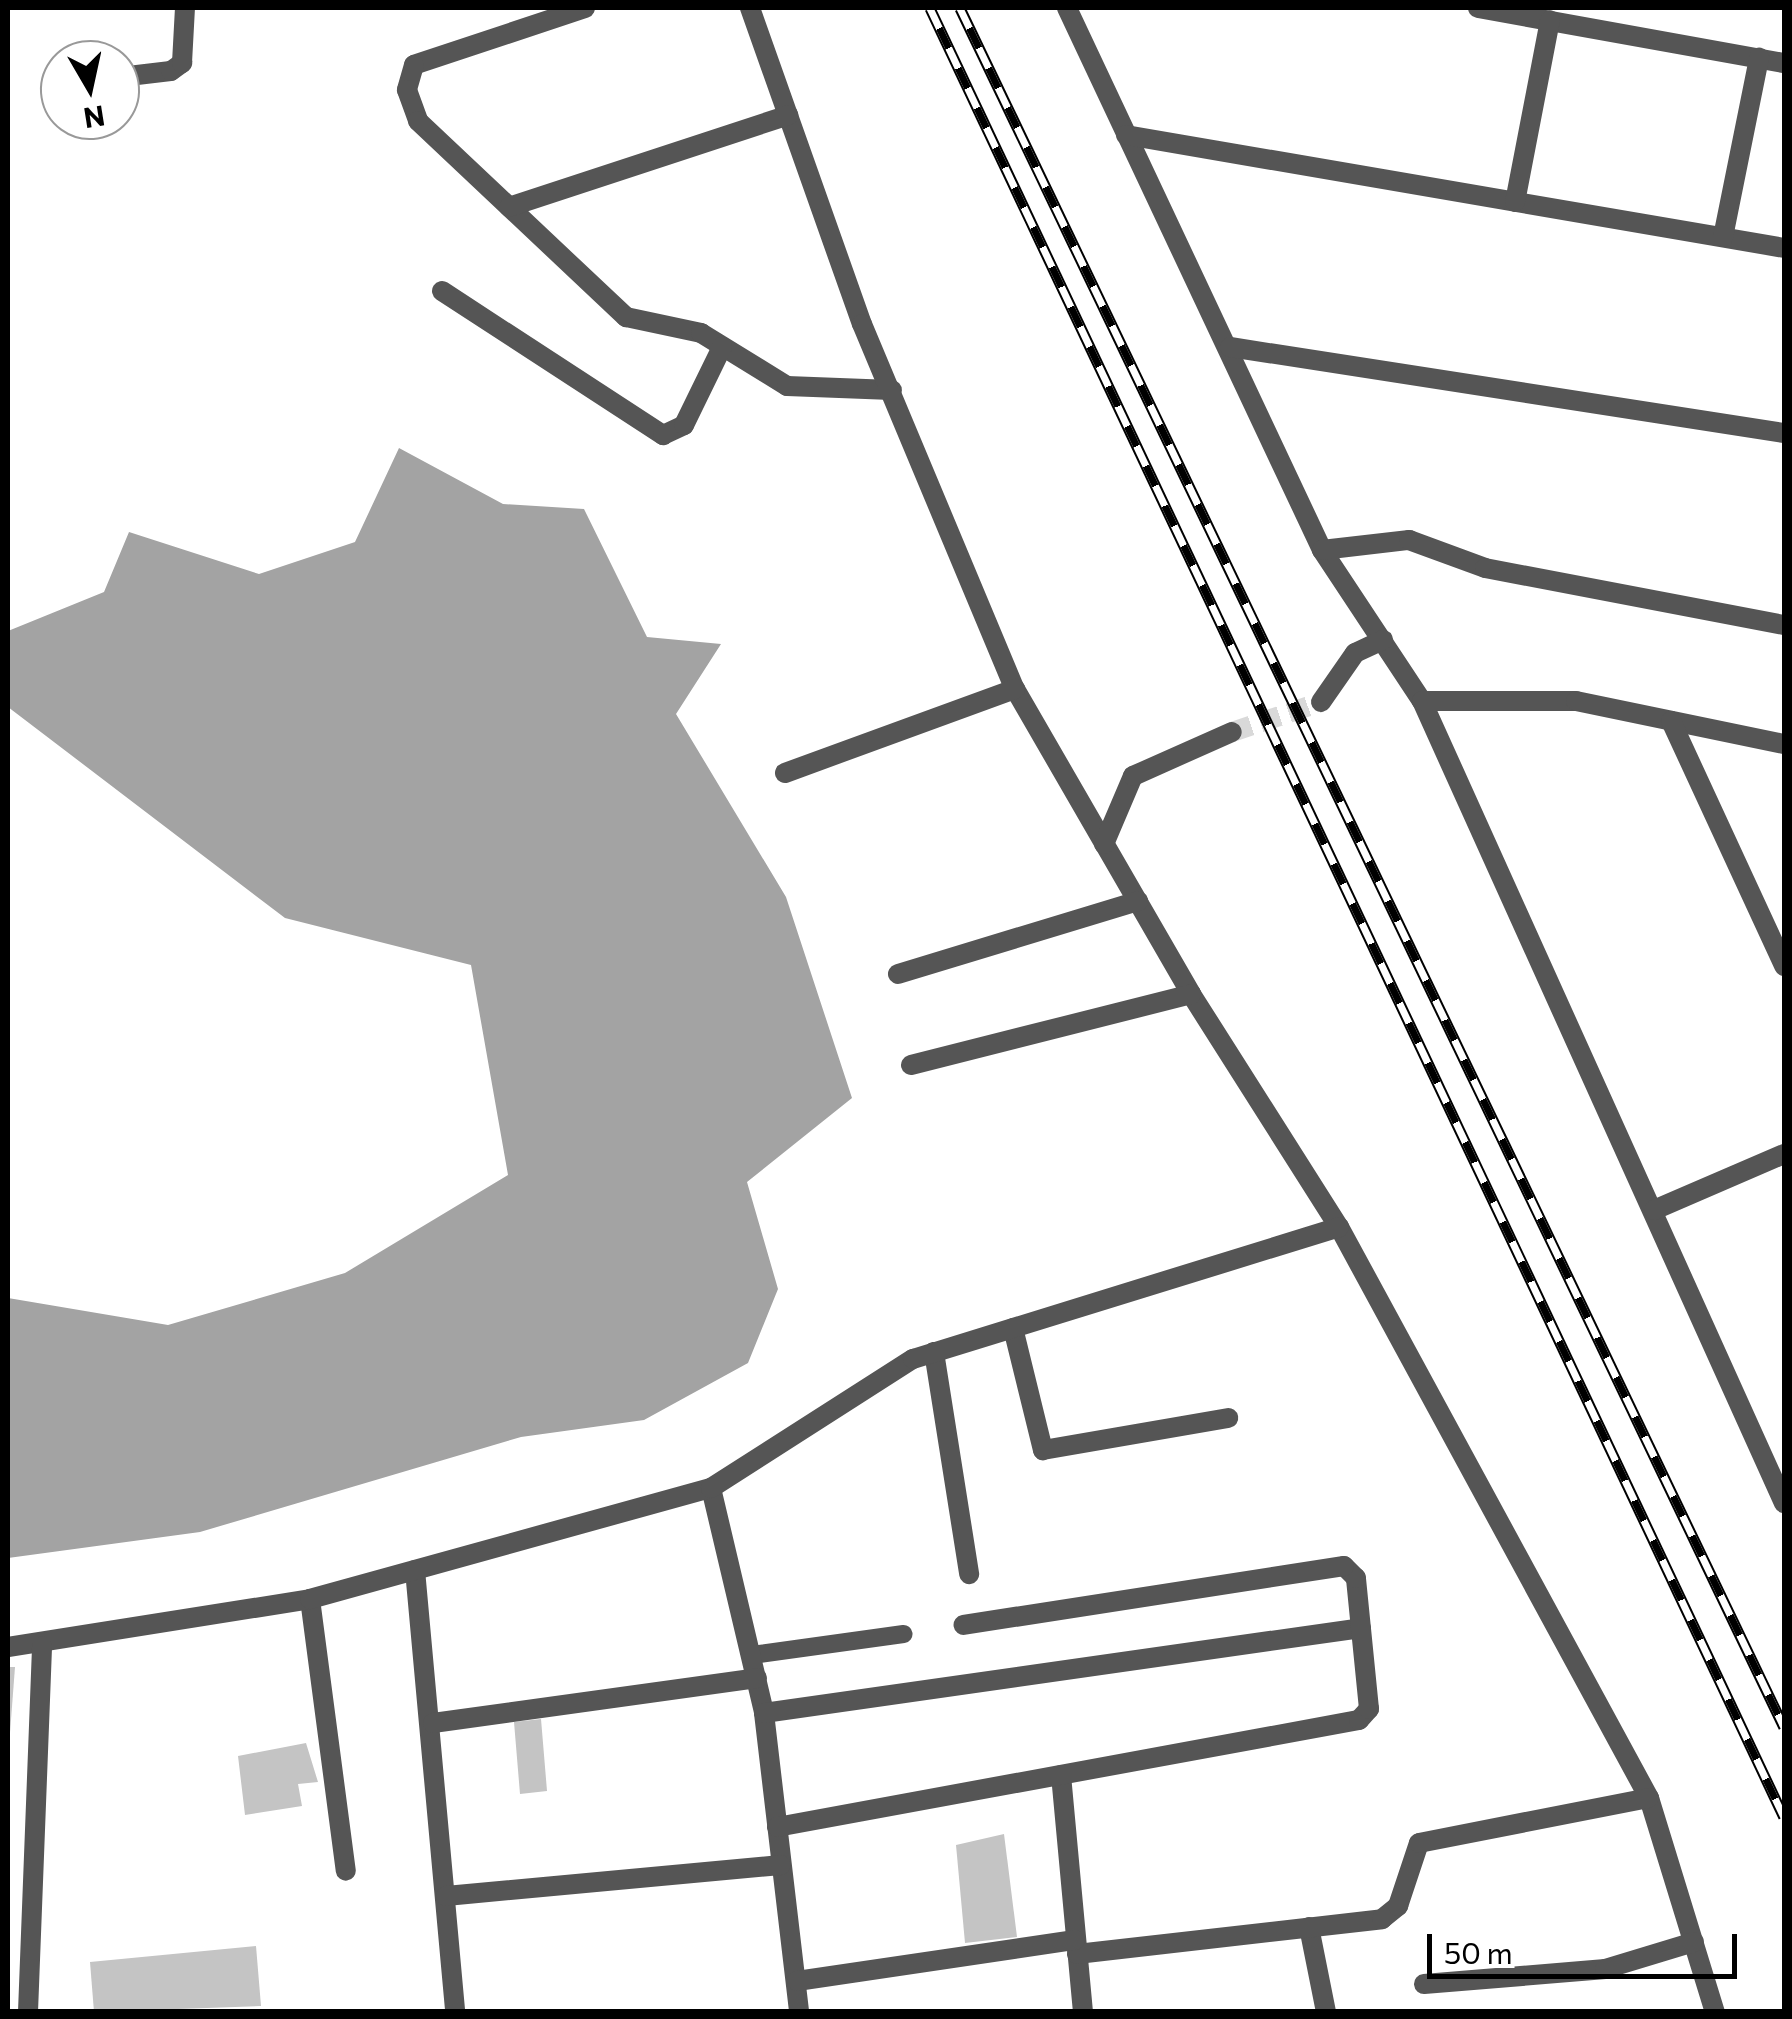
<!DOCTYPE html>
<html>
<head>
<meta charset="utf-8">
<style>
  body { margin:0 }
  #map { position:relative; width:1792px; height:2019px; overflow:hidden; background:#fff; font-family:Commissioner,sans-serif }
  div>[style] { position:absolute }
  .water>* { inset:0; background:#a3a3a3 }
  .building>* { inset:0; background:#c4c4c4 }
  .minor-tunnel>* { height:20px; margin-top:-10px; transform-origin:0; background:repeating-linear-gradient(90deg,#d9d9d9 0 20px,transparent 0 30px) }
  .service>* { height:18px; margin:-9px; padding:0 9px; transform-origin:9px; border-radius:9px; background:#555 }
  .minor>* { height:20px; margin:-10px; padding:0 10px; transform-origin:10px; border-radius:10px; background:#555 }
  .rail>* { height:11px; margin-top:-5.5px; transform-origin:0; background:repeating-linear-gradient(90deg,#fff 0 22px,#000 0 44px); box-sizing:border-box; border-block:2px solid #000 }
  span { translate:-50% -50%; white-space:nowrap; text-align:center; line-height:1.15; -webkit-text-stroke:8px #fff; paint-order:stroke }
  .frame { position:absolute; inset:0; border:10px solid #000; pointer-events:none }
  .north { position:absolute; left:40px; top:40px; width:100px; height:100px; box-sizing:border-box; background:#fff; border:2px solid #999; border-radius:50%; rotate:171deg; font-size:28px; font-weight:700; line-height:40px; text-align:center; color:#000 }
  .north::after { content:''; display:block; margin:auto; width:35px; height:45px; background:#000; clip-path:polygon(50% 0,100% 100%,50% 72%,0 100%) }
  .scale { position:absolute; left:1427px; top:1934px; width:310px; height:45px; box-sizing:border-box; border:5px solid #000; border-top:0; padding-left:12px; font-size:30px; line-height:35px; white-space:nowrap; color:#000; -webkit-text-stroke:8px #fff; paint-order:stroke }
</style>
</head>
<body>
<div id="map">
  <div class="water">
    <i style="clip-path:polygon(399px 448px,503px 504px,584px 509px,647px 637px,721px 644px,676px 714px,786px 897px,852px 1098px,747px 1182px,778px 1289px,748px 1363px,644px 1420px,521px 1437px,200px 1532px,8px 1558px,8px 1298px,168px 1325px,345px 1273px,508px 1175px,471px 965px,285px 918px,8px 707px,8px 631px,104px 592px,129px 532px,259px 574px,355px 542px)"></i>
  </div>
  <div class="building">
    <i style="clip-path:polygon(8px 1667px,15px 1667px,10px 1733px,8px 1732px)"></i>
    <i style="clip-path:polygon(541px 1719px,547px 1791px,520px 1794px,514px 1722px)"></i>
    <i style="clip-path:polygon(306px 1743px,318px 1782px,298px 1784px,302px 1806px,245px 1815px,238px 1756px)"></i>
    <i style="clip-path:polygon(1004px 1834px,1017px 1937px,965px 1943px,956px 1845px)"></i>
    <i style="clip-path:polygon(256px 1946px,261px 2006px,94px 2012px,90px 1962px)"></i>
  </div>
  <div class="minor-tunnel">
    <i style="left:1232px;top:732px;width:94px;rotate:-18.6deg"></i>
  </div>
  <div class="service">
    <i style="left:752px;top:1655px;width:153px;rotate:-7.9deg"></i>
  </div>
  <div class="minor">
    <i style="left:585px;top:8px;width:180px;rotate:161.6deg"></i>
    <i style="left:414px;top:65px;width:26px;rotate:106deg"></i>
    <i style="left:407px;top:90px;width:33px;rotate:70deg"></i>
    <i style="left:418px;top:121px;width:286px;rotate:43.3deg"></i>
    <i style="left:626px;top:317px;width:77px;rotate:12deg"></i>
    <i style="left:701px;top:333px;width:101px;rotate:31.6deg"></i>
    <i style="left:787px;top:386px;width:105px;rotate:2.2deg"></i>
    <i style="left:750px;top:8px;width:335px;rotate:70.5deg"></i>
    <i style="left:862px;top:324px;width:396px;rotate:67.3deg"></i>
    <i style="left:1015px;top:689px;width:352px;rotate:60deg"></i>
    <i style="left:1191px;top:994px;width:276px;rotate:57.6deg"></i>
    <i style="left:1339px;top:1227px;width:650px;rotate:61.5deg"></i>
    <i style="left:1649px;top:1798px;width:224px;rotate:72.9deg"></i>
    <i style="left:1067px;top:8px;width:599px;rotate:64.8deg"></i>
    <i style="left:1322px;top:550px;width:181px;rotate:56.5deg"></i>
    <i style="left:1422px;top:701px;width:880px;rotate:65.71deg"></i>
    <i style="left:1478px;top:8px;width:311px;rotate:10.2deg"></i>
    <i style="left:120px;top:77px;width:51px;rotate:-6.7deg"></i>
    <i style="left:171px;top:71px;width:14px;rotate:-36deg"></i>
    <i style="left:182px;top:63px;width:55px;rotate:-86.9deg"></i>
    <i style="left:1126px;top:135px;width:668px;rotate:9.74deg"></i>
    <i style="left:1515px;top:202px;width:185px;rotate:-79.1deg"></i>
    <i style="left:509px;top:207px;width:294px;rotate:-18.2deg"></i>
    <i style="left:1723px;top:237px;width:183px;rotate:-78.6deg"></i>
    <i style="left:442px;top:291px;width:264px;rotate:33.1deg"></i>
    <i style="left:663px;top:435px;width:23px;rotate:-25deg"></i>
    <i style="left:684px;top:425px;width:87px;rotate:-64deg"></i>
    <i style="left:1230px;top:347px;width:561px;rotate:8.82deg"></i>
    <i style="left:1322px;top:550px;width:88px;rotate:-6.6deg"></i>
    <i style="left:1409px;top:540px;width:81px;rotate:20.2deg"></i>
    <i style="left:1485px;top:568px;width:304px;rotate:10.8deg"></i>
    <i style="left:1422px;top:701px;width:154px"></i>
    <i style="left:1576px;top:701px;width:212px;rotate:11.7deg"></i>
    <i style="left:1321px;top:702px;width:60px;rotate:-55.2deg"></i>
    <i style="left:1355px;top:653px;width:31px;rotate:-25deg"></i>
    <i style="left:1671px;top:721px;width:270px;rotate:65.2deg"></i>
    <i style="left:785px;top:773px;width:245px;rotate:-20.1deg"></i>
    <i style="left:1104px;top:844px;width:74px;rotate:-66.9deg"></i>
    <i style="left:1133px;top:776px;width:108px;rotate:-24deg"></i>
    <i style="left:898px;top:974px;width:251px;rotate:-16.9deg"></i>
    <i style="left:911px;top:1065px;width:289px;rotate:-14.2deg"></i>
    <i style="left:1654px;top:1210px;width:142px;rotate:-23.3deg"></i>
    <i style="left:1013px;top:1328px;width:126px;rotate:76.2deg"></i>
    <i style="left:1043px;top:1450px;width:188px;rotate:-9.8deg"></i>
    <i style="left:934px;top:1352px;width:225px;rotate:81deg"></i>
    <i style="left:711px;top:1488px;width:231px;rotate:76.7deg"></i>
    <i style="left:764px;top:1713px;width:301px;rotate:83.3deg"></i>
    <i style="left:415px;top:1570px;width:444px;rotate:84.8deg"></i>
    <i style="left:310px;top:1599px;width:274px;rotate:82.5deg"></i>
    <i style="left:8px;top:1647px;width:306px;rotate:-9deg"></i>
    <i style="left:310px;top:1599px;width:416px;rotate:-15.5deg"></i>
    <i style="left:711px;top:1488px;width:240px;rotate:-32.6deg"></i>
    <i style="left:913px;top:1359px;width:446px;rotate:-17.2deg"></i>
    <i style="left:764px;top:1713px;width:603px;rotate:-8.1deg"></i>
    <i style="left:433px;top:1723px;width:327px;rotate:-7.9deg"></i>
    <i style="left:1061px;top:1775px;width:238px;rotate:84.7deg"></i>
    <i style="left:777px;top:1827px;width:592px;rotate:-10.42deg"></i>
    <i style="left:1359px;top:1720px;width:15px;rotate:-48deg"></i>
    <i style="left:1369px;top:1709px;width:132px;rotate:-95.7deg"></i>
    <i style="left:1356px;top:1578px;width:17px;rotate:-135deg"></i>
    <i style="left:1344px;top:1566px;width:385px;rotate:171.2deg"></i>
    <i style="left:446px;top:1896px;width:336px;rotate:-5.3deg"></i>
    <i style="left:1309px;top:1927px;width:87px;rotate:78.7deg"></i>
    <i style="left:1077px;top:1954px;width:307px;rotate:-6.5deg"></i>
    <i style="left:1382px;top:1919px;width:21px;rotate:-39deg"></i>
    <i style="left:1398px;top:1906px;width:66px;rotate:-71.6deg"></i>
    <i style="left:1419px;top:1843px;width:234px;rotate:-11.1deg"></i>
    <i style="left:797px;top:1981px;width:281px;rotate:-8.4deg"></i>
    <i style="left:1424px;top:1984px;width:182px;rotate:-4.7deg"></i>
    <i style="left:1605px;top:1969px;width:93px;rotate:-16.9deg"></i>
    <i style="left:28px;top:2012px;width:366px;rotate:-87.8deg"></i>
  </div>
  <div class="rail">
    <i style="left:930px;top:8px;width:2000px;rotate:64.73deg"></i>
    <i style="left:960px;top:8px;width:1906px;rotate:64.39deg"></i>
  </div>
  <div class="frame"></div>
  <div class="north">N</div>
  <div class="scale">50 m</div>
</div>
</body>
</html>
